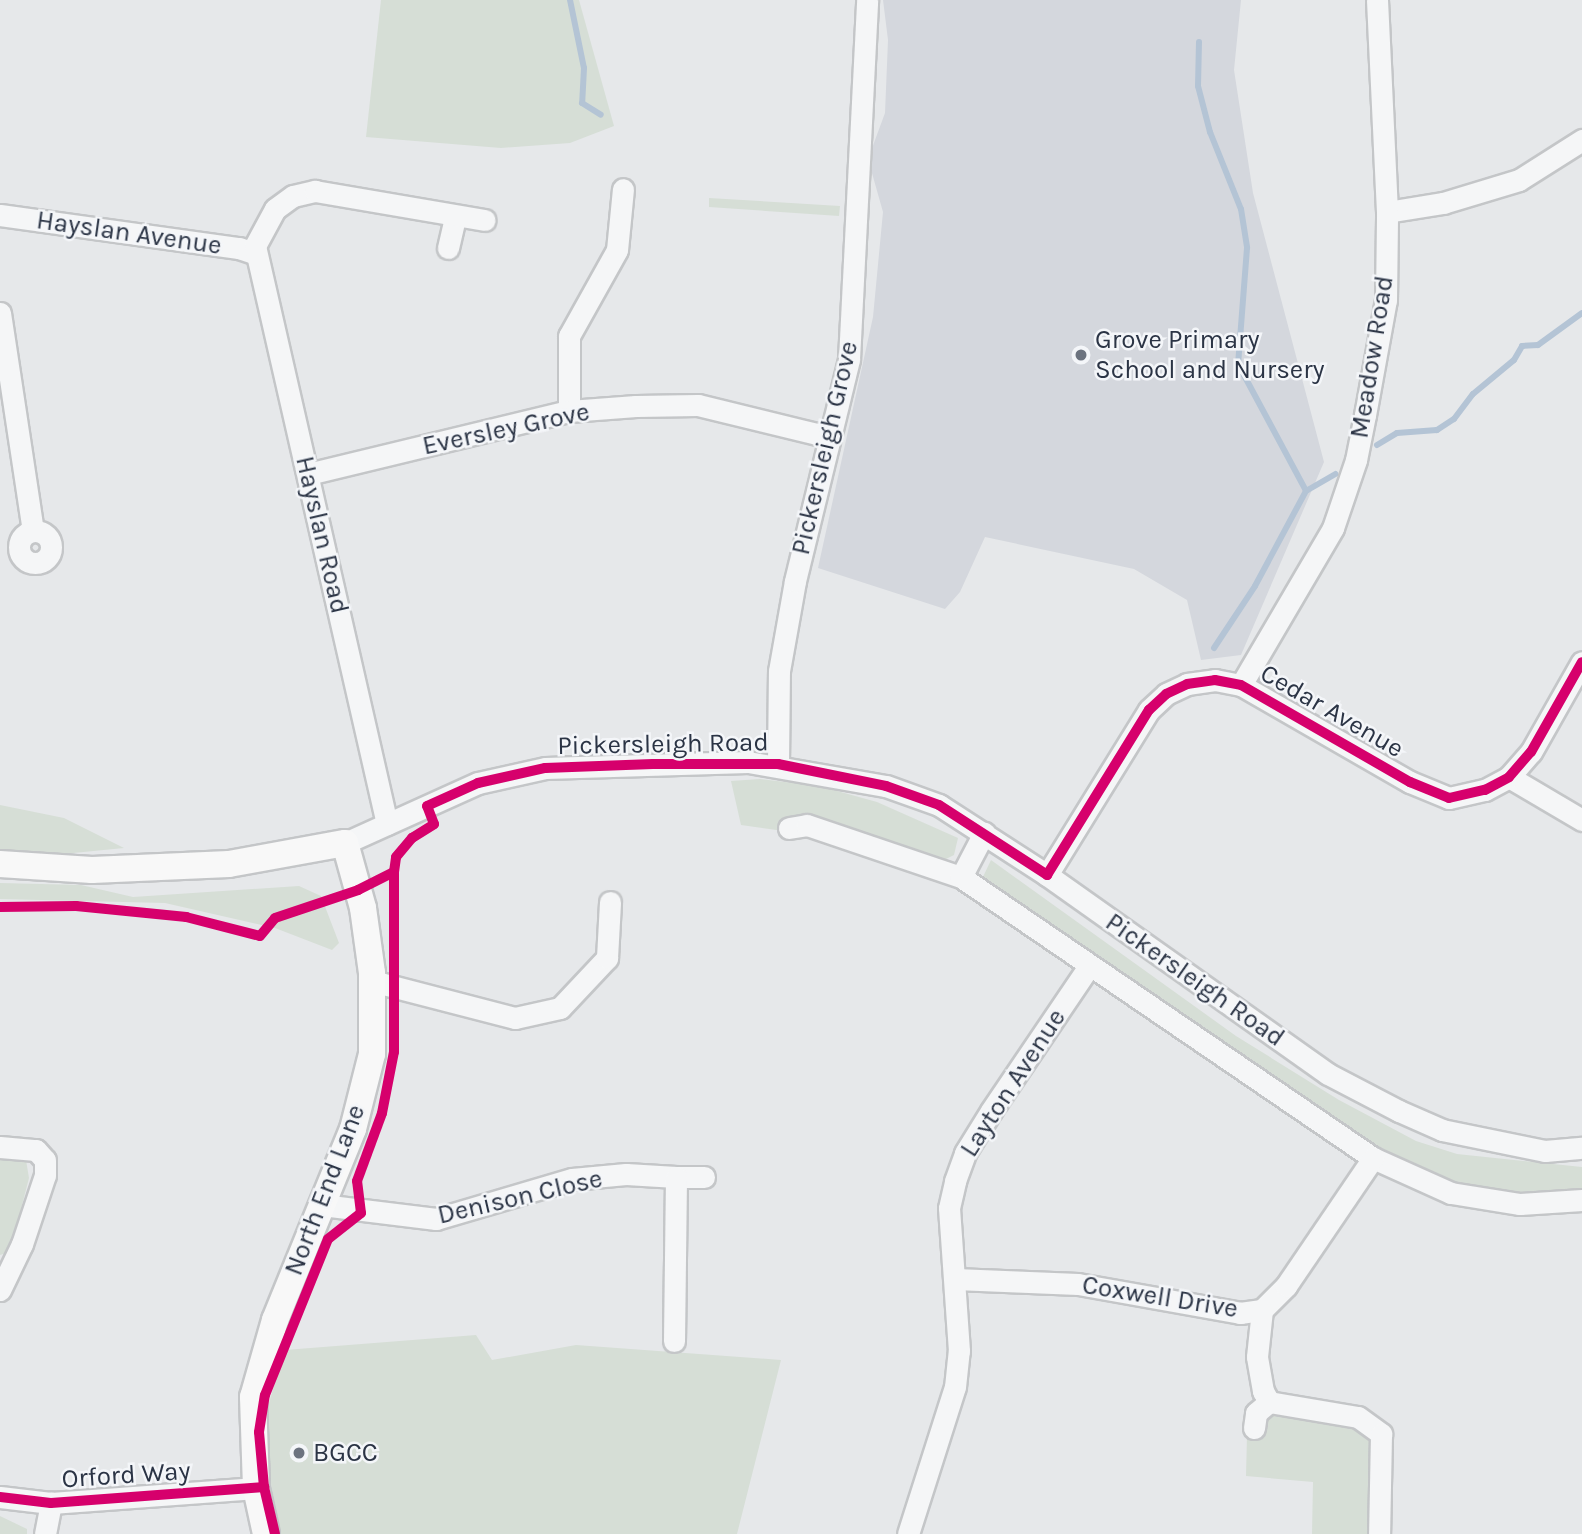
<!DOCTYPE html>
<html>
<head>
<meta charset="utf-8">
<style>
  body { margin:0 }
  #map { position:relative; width:1582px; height:1534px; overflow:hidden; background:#e6e8ea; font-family:Karla,sans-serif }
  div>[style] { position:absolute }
  .built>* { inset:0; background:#d4d7dd }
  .green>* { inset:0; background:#d6ded6 }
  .stream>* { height:6px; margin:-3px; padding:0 3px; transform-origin:3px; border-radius:3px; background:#b4c4d5 }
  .roads { filter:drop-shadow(2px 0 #c4c6c8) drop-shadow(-2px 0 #c4c6c8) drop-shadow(0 2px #c4c6c8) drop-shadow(0 -2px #c4c6c8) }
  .minor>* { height:21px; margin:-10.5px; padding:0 10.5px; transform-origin:10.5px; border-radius:10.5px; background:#f5f6f7 }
  .minor>.ring { margin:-10.5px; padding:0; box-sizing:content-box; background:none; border:21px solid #f5f6f7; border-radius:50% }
  .major>* { height:26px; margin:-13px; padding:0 13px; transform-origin:13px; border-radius:13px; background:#f8f8f8 }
  .cycleway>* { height:10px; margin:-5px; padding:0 5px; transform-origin:5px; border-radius:5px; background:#d6006c }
  .dots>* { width:19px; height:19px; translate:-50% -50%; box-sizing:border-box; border:4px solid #f4f6f9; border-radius:50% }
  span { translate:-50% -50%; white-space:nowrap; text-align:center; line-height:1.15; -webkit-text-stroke:5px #f4f6f9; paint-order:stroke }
  .street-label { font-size:26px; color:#2b3445 }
  .poi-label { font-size:26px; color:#2b3445 }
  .left { translate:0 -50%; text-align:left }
</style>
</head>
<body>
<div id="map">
  <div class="built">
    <i style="clip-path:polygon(883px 0,1241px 0,1234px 70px,1253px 193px,1324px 462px,1241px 655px,1201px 660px,1187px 600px,1134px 569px,985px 537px,960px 592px,945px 609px,818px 568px,873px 317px,883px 212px,868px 159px,885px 113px,888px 40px)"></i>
  </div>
  <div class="green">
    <i style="clip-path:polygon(381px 0,579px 0,614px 126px,570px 143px,501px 148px,366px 137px)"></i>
    <i style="clip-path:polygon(709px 198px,840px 206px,839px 216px,709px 207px)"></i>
    <i style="clip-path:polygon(760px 779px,819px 786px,877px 802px,958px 838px,954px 855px,944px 860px,798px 814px,791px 832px,741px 825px,731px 781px)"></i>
    <i style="clip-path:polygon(0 805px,64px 818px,124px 848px,53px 855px,0 851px)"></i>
    <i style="clip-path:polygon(991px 860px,1236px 1036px,1339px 1100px,1416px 1141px,1457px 1154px,1582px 1167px,1582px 1193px,1534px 1196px,1465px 1186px,1382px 1153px,981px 881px)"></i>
    <i style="clip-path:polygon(0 883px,81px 885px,133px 897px,299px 886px,321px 896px,339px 943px,332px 950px,275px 928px,165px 903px,0 899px)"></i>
    <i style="clip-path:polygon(0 1155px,26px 1160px,29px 1178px,10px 1252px,0 1255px)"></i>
    <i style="clip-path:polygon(476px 1335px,492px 1360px,576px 1345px,781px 1360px,737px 1534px,281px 1534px,267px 1464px,267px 1409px,285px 1350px)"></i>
    <i style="clip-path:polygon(1269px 1413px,1358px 1422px,1372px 1430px,1370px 1534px,1312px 1534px,1313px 1482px,1246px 1476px,1247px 1435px,1261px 1436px,1264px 1417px)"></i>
    <i style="clip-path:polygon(0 1516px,27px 1529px,27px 1534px,0 1534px)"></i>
  </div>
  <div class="stream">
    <i style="left:570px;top:0;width:69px;rotate:78.4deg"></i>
    <i style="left:584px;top:68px;width:35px;rotate:93deg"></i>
    <i style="left:582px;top:103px;width:22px;rotate:32deg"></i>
    <i style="left:1199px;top:42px;width:44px;rotate:91.3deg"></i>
    <i style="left:1198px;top:86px;width:48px;rotate:75.4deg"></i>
    <i style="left:1210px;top:132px;width:83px;rotate:68.1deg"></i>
    <i style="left:1241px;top:209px;width:39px;rotate:81deg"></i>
    <i style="left:1247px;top:248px;width:116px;rotate:94.4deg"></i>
    <i style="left:1238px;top:364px;width:144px;rotate:61.8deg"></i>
    <i style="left:1377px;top:445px;width:23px;rotate:-31deg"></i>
    <i style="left:1397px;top:433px;width:40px;rotate:-4.3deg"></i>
    <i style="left:1437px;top:430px;width:20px;rotate:-33deg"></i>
    <i style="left:1454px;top:419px;width:31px;rotate:-53deg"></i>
    <i style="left:1473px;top:394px;width:53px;rotate:-39.7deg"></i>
    <i style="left:1514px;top:360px;width:16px;rotate:-60deg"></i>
    <i style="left:1522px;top:346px;width:16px;rotate:-4deg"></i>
    <i style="left:1538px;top:345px;width:54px;rotate:-36deg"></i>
    <i style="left:1214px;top:648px;width:74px;rotate:-56.5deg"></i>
    <i style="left:1255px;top:586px;width:108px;rotate:-61.8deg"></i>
    <i style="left:1306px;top:491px;width:34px;rotate:-30deg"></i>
  </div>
  <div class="roads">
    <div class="minor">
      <i style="left:1387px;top:212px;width:57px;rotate:-9.1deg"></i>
      <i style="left:1443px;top:203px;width:79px;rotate:-16.8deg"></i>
      <i style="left:1519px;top:180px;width:75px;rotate:-32.4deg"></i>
      <i style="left:0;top:215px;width:241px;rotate:7.9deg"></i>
      <i style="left:239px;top:248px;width:18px;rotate:19deg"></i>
      <i style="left:448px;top:248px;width:32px;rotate:-77deg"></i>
      <i style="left:0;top:313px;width:220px;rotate:81.4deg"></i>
      <i style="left:569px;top:411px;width:75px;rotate:-90deg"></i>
      <i style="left:569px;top:336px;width:98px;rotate:-60.8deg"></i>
      <i style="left:617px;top:250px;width:61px;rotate:-84.4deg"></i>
      <i style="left:308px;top:474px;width:268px;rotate:-13.6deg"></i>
      <i style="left:569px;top:411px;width:67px;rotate:-4.3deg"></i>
      <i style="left:636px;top:406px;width:62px;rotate:-0.9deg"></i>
      <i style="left:698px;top:405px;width:135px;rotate:13.7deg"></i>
      <i class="ring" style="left:19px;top:531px;width:11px;height:11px"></i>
      <i style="left:1241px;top:685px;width:182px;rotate:-59.6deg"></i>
      <i style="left:1333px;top:528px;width:72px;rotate:-71.3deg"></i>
      <i style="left:1356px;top:460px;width:46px;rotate:-78.7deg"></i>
      <i style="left:1365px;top:415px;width:117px;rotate:-79.7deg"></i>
      <i style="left:1386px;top:300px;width:88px;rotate:-89.3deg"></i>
      <i style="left:1387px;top:212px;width:212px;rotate:-92.7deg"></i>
      <i style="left:778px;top:764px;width:93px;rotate:-89.4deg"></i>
      <i style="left:779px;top:671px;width:91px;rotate:-79.9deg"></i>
      <i style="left:795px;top:581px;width:228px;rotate:-76.3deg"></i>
      <i style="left:849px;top:359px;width:359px;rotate:-87.1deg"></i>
      <i style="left:1509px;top:777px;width:85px;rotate:30.5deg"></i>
      <i style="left:387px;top:824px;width:593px;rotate:-102.86deg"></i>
      <i style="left:255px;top:246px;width:42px;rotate:-61.6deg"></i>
      <i style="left:275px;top:209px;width:22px;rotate:-36deg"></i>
      <i style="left:293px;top:196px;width:23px;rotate:-13deg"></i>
      <i style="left:315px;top:191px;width:172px;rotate:9.7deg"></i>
      <i style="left:789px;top:828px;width:18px;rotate:-9deg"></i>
      <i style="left:807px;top:825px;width:163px;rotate:18.7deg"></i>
      <i style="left:961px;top:877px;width:499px;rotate:34.3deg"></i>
      <i style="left:1373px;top:1158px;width:85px;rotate:24.2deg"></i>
      <i style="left:1451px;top:1193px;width:70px;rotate:9.1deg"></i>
      <i style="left:1520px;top:1204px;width:62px;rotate:-3.7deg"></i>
      <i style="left:345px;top:843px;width:146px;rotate:-24.3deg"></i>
      <i style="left:478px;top:783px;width:69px;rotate:-12.6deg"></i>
      <i style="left:545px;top:768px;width:203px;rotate:-1.7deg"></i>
      <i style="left:748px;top:762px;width:140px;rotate:9.9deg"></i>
      <i style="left:886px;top:786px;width:56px;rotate:19.7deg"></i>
      <i style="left:939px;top:805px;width:129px;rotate:32.9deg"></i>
      <i style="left:1047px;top:875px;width:344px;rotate:35.3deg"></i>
      <i style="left:1328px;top:1074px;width:80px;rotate:27.5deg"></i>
      <i style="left:1399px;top:1111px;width:47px;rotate:23.8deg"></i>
      <i style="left:1442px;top:1130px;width:105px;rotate:11.5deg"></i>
      <i style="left:1545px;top:1151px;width:37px;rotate:-5deg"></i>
      <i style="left:1047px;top:875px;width:194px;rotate:-58.3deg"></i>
      <i style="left:1149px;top:710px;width:23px;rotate:-43deg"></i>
      <i style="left:1166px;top:694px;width:23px;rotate:-25deg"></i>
      <i style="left:1187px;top:684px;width:28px;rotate:-8deg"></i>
      <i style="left:1215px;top:680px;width:26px;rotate:11deg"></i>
      <i style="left:1241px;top:685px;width:195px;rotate:29.9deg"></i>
      <i style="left:1410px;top:782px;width:42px;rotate:22.3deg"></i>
      <i style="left:1449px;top:798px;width:37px;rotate:-13deg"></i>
      <i style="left:1485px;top:790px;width:27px;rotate:-28deg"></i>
      <i style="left:1509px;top:777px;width:33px;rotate:-49deg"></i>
      <i style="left:1531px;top:752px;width:103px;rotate:-60.5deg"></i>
      <i style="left:961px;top:877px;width:50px;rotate:-62.4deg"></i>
      <i style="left:372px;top:981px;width:148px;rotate:14.5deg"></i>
      <i style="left:515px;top:1018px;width:46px;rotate:-12.5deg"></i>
      <i style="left:560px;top:1008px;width:69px;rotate:-46.8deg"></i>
      <i style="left:607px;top:958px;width:56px;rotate:-86.9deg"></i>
      <i style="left:0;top:1147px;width:36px;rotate:5deg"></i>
      <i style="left:36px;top:1150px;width:13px;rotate:48deg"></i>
      <i style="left:45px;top:1160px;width:15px;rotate:90deg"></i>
      <i style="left:45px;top:1175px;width:73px;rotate:108.4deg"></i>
      <i style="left:22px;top:1244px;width:51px;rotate:115.6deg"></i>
      <i style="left:676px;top:1177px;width:28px"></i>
      <i style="left:322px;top:1205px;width:115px;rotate:7deg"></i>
      <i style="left:436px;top:1219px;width:142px;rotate:-16.4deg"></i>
      <i style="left:572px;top:1179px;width:54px;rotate:-5.3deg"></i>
      <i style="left:626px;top:1174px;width:50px;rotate:3.4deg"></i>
      <i style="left:676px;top:1177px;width:164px;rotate:90.7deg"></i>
      <i style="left:955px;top:1279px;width:123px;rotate:2.3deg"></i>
      <i style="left:1078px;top:1284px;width:165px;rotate:10.1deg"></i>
      <i style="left:1240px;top:1313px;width:22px;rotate:-8deg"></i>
      <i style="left:1262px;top:1310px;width:34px;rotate:-45deg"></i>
      <i style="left:1286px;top:1286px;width:155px;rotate:-55.8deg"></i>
      <i style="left:1262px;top:1310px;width:47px;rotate:96.1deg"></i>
      <i style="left:1257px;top:1357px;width:35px;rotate:80deg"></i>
      <i style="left:1263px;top:1391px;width:13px;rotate:61deg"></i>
      <i style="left:1269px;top:1402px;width:90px;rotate:9.6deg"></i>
      <i style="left:1358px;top:1417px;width:29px;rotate:36deg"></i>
      <i style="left:1381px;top:1434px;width:100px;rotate:91.1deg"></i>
      <i style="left:1254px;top:1428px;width:15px;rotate:-82deg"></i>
      <i style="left:1256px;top:1413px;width:17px;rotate:-40deg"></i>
      <i style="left:0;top:1497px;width:51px;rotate:6.7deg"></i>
      <i style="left:51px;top:1503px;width:206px;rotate:-4.2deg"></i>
      <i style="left:45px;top:1534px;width:32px;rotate:-79deg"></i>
      <i style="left:908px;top:1534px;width:154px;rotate:-72.3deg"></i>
      <i style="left:955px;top:1387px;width:36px;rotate:-84deg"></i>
      <i style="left:959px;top:1351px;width:143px;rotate:-94deg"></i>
      <i style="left:949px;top:1208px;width:28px;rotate:-77deg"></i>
      <i style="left:955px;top:1181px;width:30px;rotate:-70deg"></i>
      <i style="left:965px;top:1153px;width:49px;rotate:-58.2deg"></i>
      <i style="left:991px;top:1111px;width:176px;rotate:-55.9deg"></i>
    </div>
    <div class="major">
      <i style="left:0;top:864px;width:92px;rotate:3.7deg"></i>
      <i style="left:92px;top:870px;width:137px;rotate:-2.5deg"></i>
      <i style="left:229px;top:864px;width:118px;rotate:-10.3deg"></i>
      <i style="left:345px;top:843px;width:67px;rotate:74.5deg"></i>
      <i style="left:363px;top:908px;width:66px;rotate:82.1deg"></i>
      <i style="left:372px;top:973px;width:81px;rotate:90deg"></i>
      <i style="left:372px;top:1054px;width:77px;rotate:104.2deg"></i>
      <i style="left:353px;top:1129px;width:206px;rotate:112.2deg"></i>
      <i style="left:275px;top:1320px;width:80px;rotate:105.9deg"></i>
      <i style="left:253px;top:1397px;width:91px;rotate:88.1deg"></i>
      <i style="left:256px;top:1488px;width:47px;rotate:77.7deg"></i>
    </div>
  </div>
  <div class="cycleway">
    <i style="left:0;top:907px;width:76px;rotate:-0.8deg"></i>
    <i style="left:76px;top:906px;width:111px;rotate:5.7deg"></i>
    <i style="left:186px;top:917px;width:76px;rotate:14.4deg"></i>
    <i style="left:260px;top:936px;width:23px;rotate:-50deg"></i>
    <i style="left:275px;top:918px;width:88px;rotate:-18.6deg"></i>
    <i style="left:358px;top:890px;width:40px;rotate:-26.6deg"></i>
    <i style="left:394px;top:872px;width:15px;rotate:-82deg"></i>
    <i style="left:396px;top:857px;width:25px;rotate:-50deg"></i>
    <i style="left:412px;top:838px;width:26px;rotate:-32deg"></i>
    <i style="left:434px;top:824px;width:19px;rotate:-111deg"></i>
    <i style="left:427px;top:806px;width:56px;rotate:-24.3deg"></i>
    <i style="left:478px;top:783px;width:69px;rotate:-12.6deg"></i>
    <i style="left:545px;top:768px;width:108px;rotate:-2.1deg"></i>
    <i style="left:653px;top:764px;width:125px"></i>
    <i style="left:778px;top:764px;width:110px;rotate:11.5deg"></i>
    <i style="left:886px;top:786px;width:56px;rotate:19.7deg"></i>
    <i style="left:939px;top:805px;width:129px;rotate:32.9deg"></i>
    <i style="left:1047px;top:875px;width:194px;rotate:-58.3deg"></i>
    <i style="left:1149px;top:710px;width:23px;rotate:-43deg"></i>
    <i style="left:1166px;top:694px;width:23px;rotate:-25deg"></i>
    <i style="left:1187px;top:684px;width:28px;rotate:-8deg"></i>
    <i style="left:1215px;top:680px;width:26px;rotate:11deg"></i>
    <i style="left:1241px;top:685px;width:195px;rotate:29.9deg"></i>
    <i style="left:1410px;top:782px;width:42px;rotate:22.3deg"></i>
    <i style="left:1449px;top:798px;width:37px;rotate:-13deg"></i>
    <i style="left:1485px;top:790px;width:27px;rotate:-28deg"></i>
    <i style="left:1509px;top:777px;width:33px;rotate:-49deg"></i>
    <i style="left:1531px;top:752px;width:103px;rotate:-60.5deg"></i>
    <i style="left:0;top:1497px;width:51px;rotate:6.7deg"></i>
    <i style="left:51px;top:1503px;width:214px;rotate:-4.3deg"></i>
    <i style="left:275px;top:1534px;width:48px;rotate:-103.2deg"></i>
    <i style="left:264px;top:1487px;width:55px;rotate:-95.2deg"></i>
    <i style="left:259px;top:1432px;width:37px;rotate:-81deg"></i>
    <i style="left:265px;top:1395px;width:168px;rotate:-68deg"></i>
    <i style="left:328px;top:1239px;width:42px;rotate:-38.2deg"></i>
    <i style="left:361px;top:1213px;width:32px;rotate:-97deg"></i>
    <i style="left:357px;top:1181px;width:72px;rotate:-69.8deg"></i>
    <i style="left:382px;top:1113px;width:62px;rotate:-78.9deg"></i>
    <i style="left:394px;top:1052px;width:180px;rotate:-90deg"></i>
  </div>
  <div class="dots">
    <i style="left:1081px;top:355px;background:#6c737f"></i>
    <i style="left:299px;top:1453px;background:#6c737f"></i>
  </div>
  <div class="street-label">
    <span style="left:129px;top:233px;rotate:8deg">Hayslan Avenue</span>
    <span style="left:1372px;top:357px;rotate:-81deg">Meadow Road</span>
    <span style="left:506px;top:429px;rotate:-12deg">Eversley Grove</span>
    <span style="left:825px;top:448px;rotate:-77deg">Pickersleigh Grove</span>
    <span style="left:322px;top:535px;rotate:77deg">Hayslan Road</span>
    <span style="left:1332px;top:711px;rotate:30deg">Cedar Avenue</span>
    <span style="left:663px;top:744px;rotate:-1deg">Pickersleigh Road</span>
    <span style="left:1195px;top:980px;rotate:35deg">Pickersleigh Road</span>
    <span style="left:1013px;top:1083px;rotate:-57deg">Layton Avenue</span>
    <span style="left:325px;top:1190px;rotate:-69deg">North End Lane</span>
    <span style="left:520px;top:1197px;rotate:-13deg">Denison Close</span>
    <span style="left:1160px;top:1297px;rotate:9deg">Coxwell Drive</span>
    <span style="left:126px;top:1475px;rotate:-4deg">Orford Way</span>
  </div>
  <div class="poi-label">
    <span class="left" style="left:1095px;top:355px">Grove Primary<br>School and Nursery</span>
    <span class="left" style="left:313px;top:1453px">BGCC</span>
  </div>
</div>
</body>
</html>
